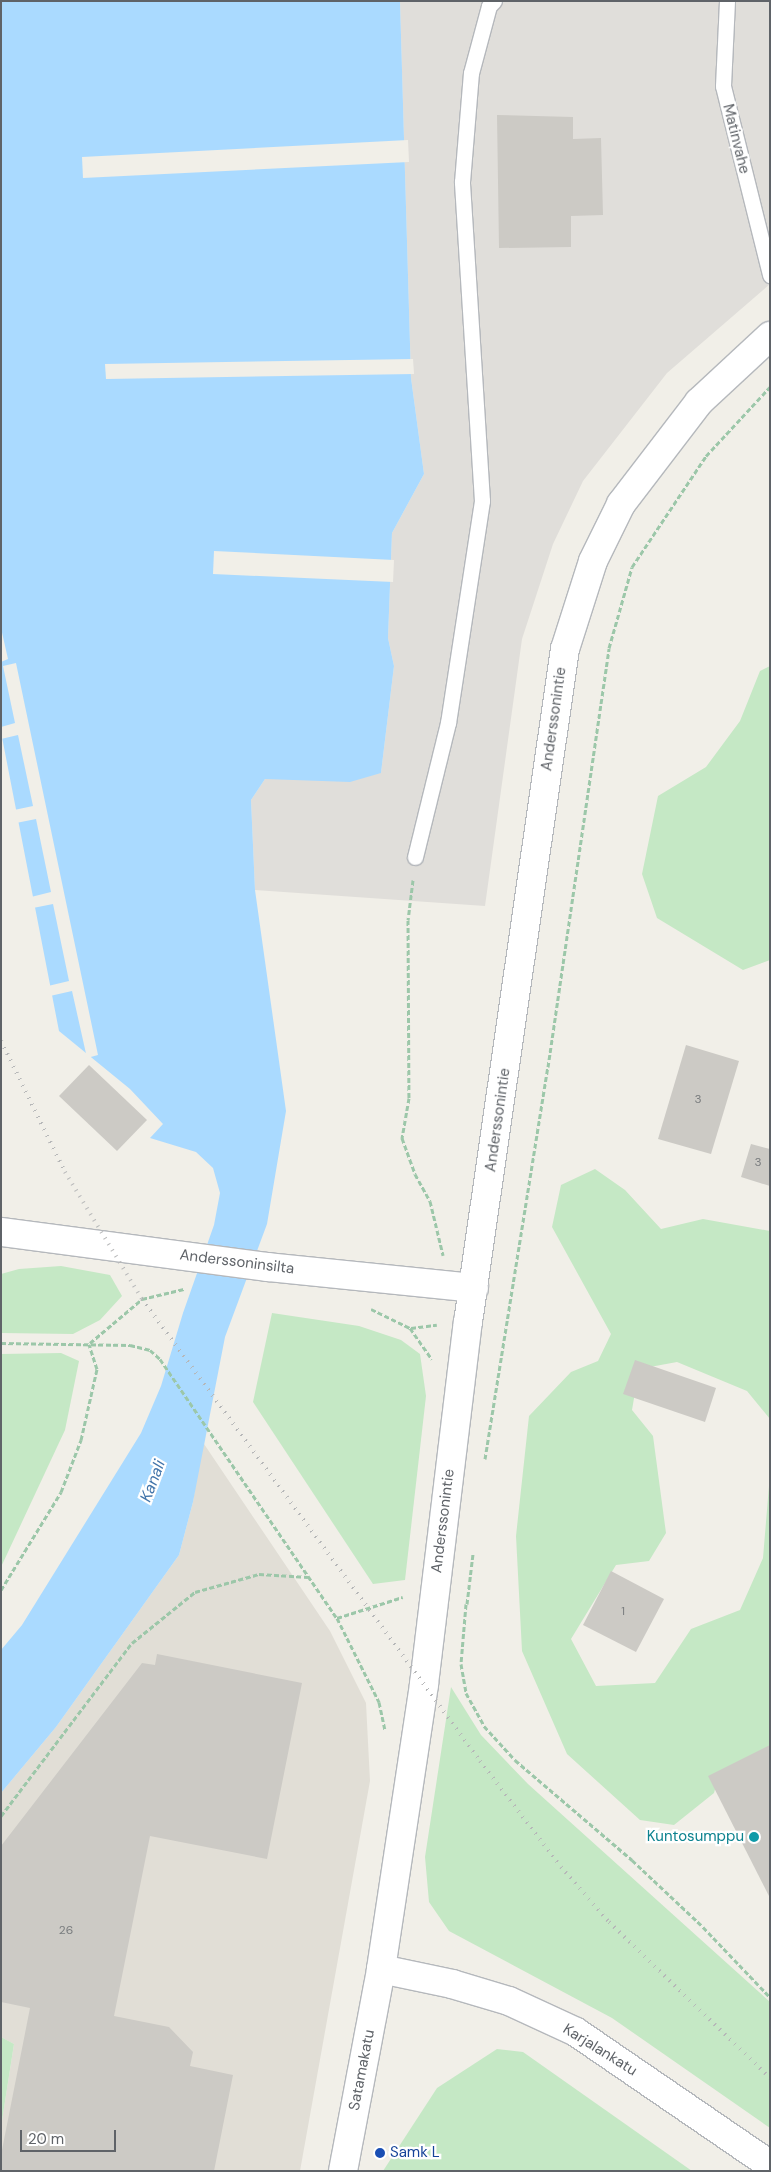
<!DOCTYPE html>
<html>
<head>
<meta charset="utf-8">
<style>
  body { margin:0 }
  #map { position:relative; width:771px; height:2172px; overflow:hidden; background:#f1efe8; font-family:"DM Sans",sans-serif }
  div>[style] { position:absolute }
  .industrial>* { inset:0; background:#e0deda }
  .education>* { inset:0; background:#e1ded6 }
  .green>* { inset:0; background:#c5e8c5 }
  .water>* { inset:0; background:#aadaff }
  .pier>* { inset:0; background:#f1efe8 }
  .building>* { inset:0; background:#cccac5 }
  .path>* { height:3px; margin-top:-1.5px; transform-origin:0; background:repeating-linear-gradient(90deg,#9cc7a9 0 5px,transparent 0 7.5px) }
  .roads { filter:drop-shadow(1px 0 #b5b8bc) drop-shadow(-1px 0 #b5b8bc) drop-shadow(0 1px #b5b8bc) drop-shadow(0 -1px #b5b8bc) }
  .lane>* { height:15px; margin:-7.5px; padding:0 7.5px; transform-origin:7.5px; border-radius:7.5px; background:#fff }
  .secondary>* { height:28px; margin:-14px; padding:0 14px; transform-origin:14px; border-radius:14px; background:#fff }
  .rail>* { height:4px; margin-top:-2px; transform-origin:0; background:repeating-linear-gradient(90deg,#b6b7b8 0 1px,transparent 0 7px) }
  .dots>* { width:14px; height:14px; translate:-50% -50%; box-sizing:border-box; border:2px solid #fff; border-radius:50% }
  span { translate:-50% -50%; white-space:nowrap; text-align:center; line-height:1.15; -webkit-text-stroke:4.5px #fff; paint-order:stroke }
  .number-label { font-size:12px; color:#7a7d7f }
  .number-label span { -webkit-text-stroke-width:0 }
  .street-label { font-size:15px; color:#5f6368 }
  .culture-label { font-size:15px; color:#0d838f }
  .right { translate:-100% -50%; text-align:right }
  .transit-label { font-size:15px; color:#164399 }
  .left { translate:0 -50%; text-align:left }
  .water-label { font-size:16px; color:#4174aa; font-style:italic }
  .frame { position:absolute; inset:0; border:2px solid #5f6368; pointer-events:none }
  .scale { position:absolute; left:20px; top:2130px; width:96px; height:22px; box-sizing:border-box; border:2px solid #5f6368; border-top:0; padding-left:6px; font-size:15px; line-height:18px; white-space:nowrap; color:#5f6368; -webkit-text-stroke:4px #fff; paint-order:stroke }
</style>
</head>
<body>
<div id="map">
  <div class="industrial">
    <i style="clip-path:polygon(400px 1px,770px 1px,770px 284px,667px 373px,583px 481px,553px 544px,522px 639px,485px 906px,255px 890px,251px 800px,265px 779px,381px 773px,394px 666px,388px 638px,392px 533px,424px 474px,411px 378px)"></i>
  </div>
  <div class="education">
    <i style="clip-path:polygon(202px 1441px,330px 1631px,366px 1703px,370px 1781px,300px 2171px,1px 2171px,1px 2127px,14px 2044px,1px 2037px,1px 1793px,56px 1727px,179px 1555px,193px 1502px)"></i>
  </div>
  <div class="green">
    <i style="clip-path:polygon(770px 666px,770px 960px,743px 970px,657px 918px,642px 874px,658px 796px,706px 767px,740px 721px,760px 671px)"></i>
    <i style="clip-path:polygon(595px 1169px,625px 1190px,661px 1229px,703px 1219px,770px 1231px,770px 1419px,747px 1391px,677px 1362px,639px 1369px,632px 1410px,653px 1436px,666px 1533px,649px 1561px,616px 1565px,571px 1639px,596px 1686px,655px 1683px,691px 1629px,740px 1610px,763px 1558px,770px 1474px,770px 1747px,720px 1771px,714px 1793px,674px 1825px,640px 1820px,567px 1754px,522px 1651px,516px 1536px,529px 1416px,571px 1372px,598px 1361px,611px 1334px,552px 1227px,561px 1185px)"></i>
    <i style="clip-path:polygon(61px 1266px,110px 1275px,122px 1296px,100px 1320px,73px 1334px,1px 1333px,1px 1274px,19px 1269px)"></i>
    <i style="clip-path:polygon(272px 1313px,359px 1326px,401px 1340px,420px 1354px,426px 1396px,405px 1580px,373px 1584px,253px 1402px)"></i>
    <i style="clip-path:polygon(61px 1353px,79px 1361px,65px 1430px,1px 1567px,1px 1354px)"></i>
    <i style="clip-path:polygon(451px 1687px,481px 1735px,528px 1784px,770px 2002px,770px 2128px,612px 2018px,449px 1931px,429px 1902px,425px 1857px)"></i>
    <i style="clip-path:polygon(1px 2037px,14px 2044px,1px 2127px)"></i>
    <i style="clip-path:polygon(497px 2049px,523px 2052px,692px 2171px,383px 2171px,437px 2088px)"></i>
  </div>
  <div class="water">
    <i style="clip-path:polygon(1px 1px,400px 1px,411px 378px,424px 474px,392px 533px,388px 638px,394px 666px,381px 773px,350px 782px,265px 779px,251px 800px,255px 890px,286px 1111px,267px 1224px,225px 1337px,193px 1502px,179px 1555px,56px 1727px,1px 1793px,1px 1650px,22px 1625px,141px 1433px,161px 1386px,183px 1313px,214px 1225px,220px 1193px,213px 1168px,196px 1152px,150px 1138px,163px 1124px,130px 1089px,59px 1031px,1px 732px,1px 662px,8px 659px,1px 628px)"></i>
  </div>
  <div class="pier">
    <i style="clip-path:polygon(408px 140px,409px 162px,83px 178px,82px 157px)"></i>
    <i style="clip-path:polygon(413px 359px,414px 374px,106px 379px,105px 364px)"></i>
    <i style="clip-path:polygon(214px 551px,394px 560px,393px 582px,213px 574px)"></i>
    <i style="clip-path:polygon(16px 663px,98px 1055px,87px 1058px,72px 991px,50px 996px,48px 986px,69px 981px,53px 904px,33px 908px,31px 897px,51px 892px,36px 819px,16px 823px,14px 810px,33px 806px,18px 735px,1px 739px,1px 727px,15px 723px,3px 666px)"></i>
  </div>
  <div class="building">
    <i style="clip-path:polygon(497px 115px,573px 117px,573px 139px,601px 138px,603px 215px,571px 216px,571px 247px,499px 248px)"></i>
    <i style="clip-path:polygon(686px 1045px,739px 1061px,711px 1154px,658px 1139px)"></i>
    <i style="clip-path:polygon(89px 1065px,147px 1120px,117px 1151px,59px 1096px)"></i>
    <i style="clip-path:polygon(751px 1144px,770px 1149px,770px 1186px,741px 1177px)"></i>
    <i style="clip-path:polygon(635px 1360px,716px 1388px,705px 1422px,623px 1394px)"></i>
    <i style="clip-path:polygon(611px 1571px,664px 1599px,636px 1652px,583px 1625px)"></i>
    <i style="clip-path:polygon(157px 1654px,302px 1683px,267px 1859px,150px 1836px,114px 2016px,169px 2027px,193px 2052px,190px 2066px,233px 2075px,214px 2171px,1px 2171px,1px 2155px,30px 2008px,1px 2002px,1px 1846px,142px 1663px,155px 1665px)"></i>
    <i style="clip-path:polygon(770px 1745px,770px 1898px,708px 1776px)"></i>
  </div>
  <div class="path">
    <i style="left:413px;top:880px;width:40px;rotate:97.1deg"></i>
    <i style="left:408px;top:920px;width:178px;rotate:89.7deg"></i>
    <i style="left:409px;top:1098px;width:41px;rotate:99.9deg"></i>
    <i style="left:402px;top:1138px;width:38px;rotate:70deg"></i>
    <i style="left:415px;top:1174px;width:31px;rotate:61deg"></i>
    <i style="left:430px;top:1201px;width:56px;rotate:76.5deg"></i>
    <i style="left:371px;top:1309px;width:43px;rotate:26deg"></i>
    <i style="left:410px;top:1328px;width:38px;rotate:55deg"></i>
    <i style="left:411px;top:1328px;width:26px;rotate:-7deg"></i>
    <i style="left:1px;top:1343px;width:129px;rotate:0.9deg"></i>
    <i style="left:130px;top:1345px;width:21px;rotate:14deg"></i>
    <i style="left:150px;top:1350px;width:13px;rotate:42deg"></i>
    <i style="left:160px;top:1359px;width:314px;rotate:55.7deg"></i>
    <i style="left:337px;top:1618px;width:94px;rotate:63.4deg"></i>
    <i style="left:379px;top:1702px;width:29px;rotate:78deg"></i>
    <i style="left:90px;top:1343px;width:68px;rotate:-40.2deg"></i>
    <i style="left:142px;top:1299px;width:43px;rotate:-13.4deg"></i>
    <i style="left:485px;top:1459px;width:397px;rotate:-80.9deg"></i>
    <i style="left:548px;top:1067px;width:423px;rotate:-81.7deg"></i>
    <i style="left:609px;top:648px;width:84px;rotate:-74.1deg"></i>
    <i style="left:632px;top:567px;width:133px;rotate:-56.3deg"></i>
    <i style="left:706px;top:456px;width:94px;rotate:-47.2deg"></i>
    <i style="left:1px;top:1590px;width:115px;rotate:-58.5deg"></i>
    <i style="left:61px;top:1492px;width:56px;rotate:-69deg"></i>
    <i style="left:81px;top:1440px;width:73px;rotate:-77.3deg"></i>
    <i style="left:97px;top:1369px;width:26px;rotate:-108deg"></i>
    <i style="left:466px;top:1604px;width:60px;rotate:94.8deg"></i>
    <i style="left:461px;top:1664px;width:29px;rotate:80deg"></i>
    <i style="left:466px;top:1693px;width:38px;rotate:61deg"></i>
    <i style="left:484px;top:1726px;width:46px;rotate:47.6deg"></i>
    <i style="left:515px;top:1760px;width:154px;rotate:40.5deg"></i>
    <i style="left:632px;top:1860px;width:98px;rotate:43.3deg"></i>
    <i style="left:703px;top:1927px;width:97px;rotate:46.3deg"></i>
    <i style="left:467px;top:1604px;width:50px;rotate:-83.2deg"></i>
    <i style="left:337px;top:1618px;width:69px;rotate:-17.7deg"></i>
    <i style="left:1px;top:1816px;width:217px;rotate:-52.9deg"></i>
    <i style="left:132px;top:1643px;width:81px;rotate:-39deg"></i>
    <i style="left:195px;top:1592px;width:66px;rotate:-15.7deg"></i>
    <i style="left:259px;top:1574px;width:49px;rotate:3.5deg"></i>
  </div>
  <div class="roads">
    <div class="lane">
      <i style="left:727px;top:1px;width:85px;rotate:92.7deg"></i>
      <i style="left:723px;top:86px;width:195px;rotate:76deg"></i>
      <i style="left:415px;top:857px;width:138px;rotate:-76.2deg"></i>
      <i style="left:448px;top:723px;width:225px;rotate:-81.3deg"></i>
      <i style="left:482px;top:501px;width:320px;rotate:-93.6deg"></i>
      <i style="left:462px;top:182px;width:109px;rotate:-85.3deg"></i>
      <i style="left:471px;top:73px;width:69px;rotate:-75deg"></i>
      <i style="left:489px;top:6px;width:7px;rotate:-45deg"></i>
    </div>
    <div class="secondary">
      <i style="left:1px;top:1232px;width:269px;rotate:7.5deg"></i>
      <i style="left:268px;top:1267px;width:207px;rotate:5.8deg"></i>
      <i style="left:381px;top:1969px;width:73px;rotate:11.9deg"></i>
      <i style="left:452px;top:1984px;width:59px;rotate:16.6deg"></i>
      <i style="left:509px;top:2001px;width:74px;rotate:24.8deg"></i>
      <i style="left:576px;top:2032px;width:235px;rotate:34.4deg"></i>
      <i style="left:343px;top:2171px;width:206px;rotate:-79.3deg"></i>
      <i style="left:381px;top:1969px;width:288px;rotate:-81.4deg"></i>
      <i style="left:424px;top:1684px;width:365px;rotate:-83.1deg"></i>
      <i style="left:468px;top:1322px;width:680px;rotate:-81.8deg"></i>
      <i style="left:565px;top:649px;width:92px;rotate:-72.3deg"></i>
      <i style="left:593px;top:561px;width:64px;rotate:-63.8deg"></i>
      <i style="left:621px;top:504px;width:128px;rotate:-52.6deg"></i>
      <i style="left:699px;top:402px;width:97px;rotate:-42.9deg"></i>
    </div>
  </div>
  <div class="rail">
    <i style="left:1px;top:1041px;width:146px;rotate:64deg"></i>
    <i style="left:65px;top:1172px;width:149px;rotate:58.8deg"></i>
    <i style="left:142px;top:1299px;width:572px;rotate:53.81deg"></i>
    <i style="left:480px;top:1761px;width:133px;rotate:52.6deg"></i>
    <i style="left:561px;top:1867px;width:73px;rotate:48.9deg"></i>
    <i style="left:609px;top:1922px;width:224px;rotate:44.1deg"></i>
  </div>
  <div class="dots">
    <i style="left:754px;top:1837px;background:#0f9aa8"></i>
    <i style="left:380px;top:2153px;background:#1a4fb4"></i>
  </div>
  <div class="number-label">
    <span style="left:698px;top:1100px">3</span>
    <span style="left:758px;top:1163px">3</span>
    <span style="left:623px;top:1612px">1</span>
    <span style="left:66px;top:1931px">26</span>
  </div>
  <div class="street-label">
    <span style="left:736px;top:139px;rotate:76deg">Matinvahe</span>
    <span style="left:554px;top:719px;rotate:-82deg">Anderssonintie</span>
    <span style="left:498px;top:1120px;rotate:-82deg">Anderssonintie</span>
    <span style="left:237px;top:1262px;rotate:7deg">Anderssoninsilta</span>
    <span style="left:443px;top:1521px;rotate:-83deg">Anderssonintie</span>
    <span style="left:600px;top:2050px;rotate:32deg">Karjalankatu</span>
    <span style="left:362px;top:2070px;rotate:-79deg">Satamakatu</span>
  </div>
  <div class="culture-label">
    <span class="right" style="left:744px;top:1837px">Kuntosumppu</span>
  </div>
  <div class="transit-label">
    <span class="left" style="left:390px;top:2153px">Samk L</span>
  </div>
  <div class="water-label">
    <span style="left:153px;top:1481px;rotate:-69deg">Kanali</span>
  </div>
  <div class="frame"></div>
  <div class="scale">20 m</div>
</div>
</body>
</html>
